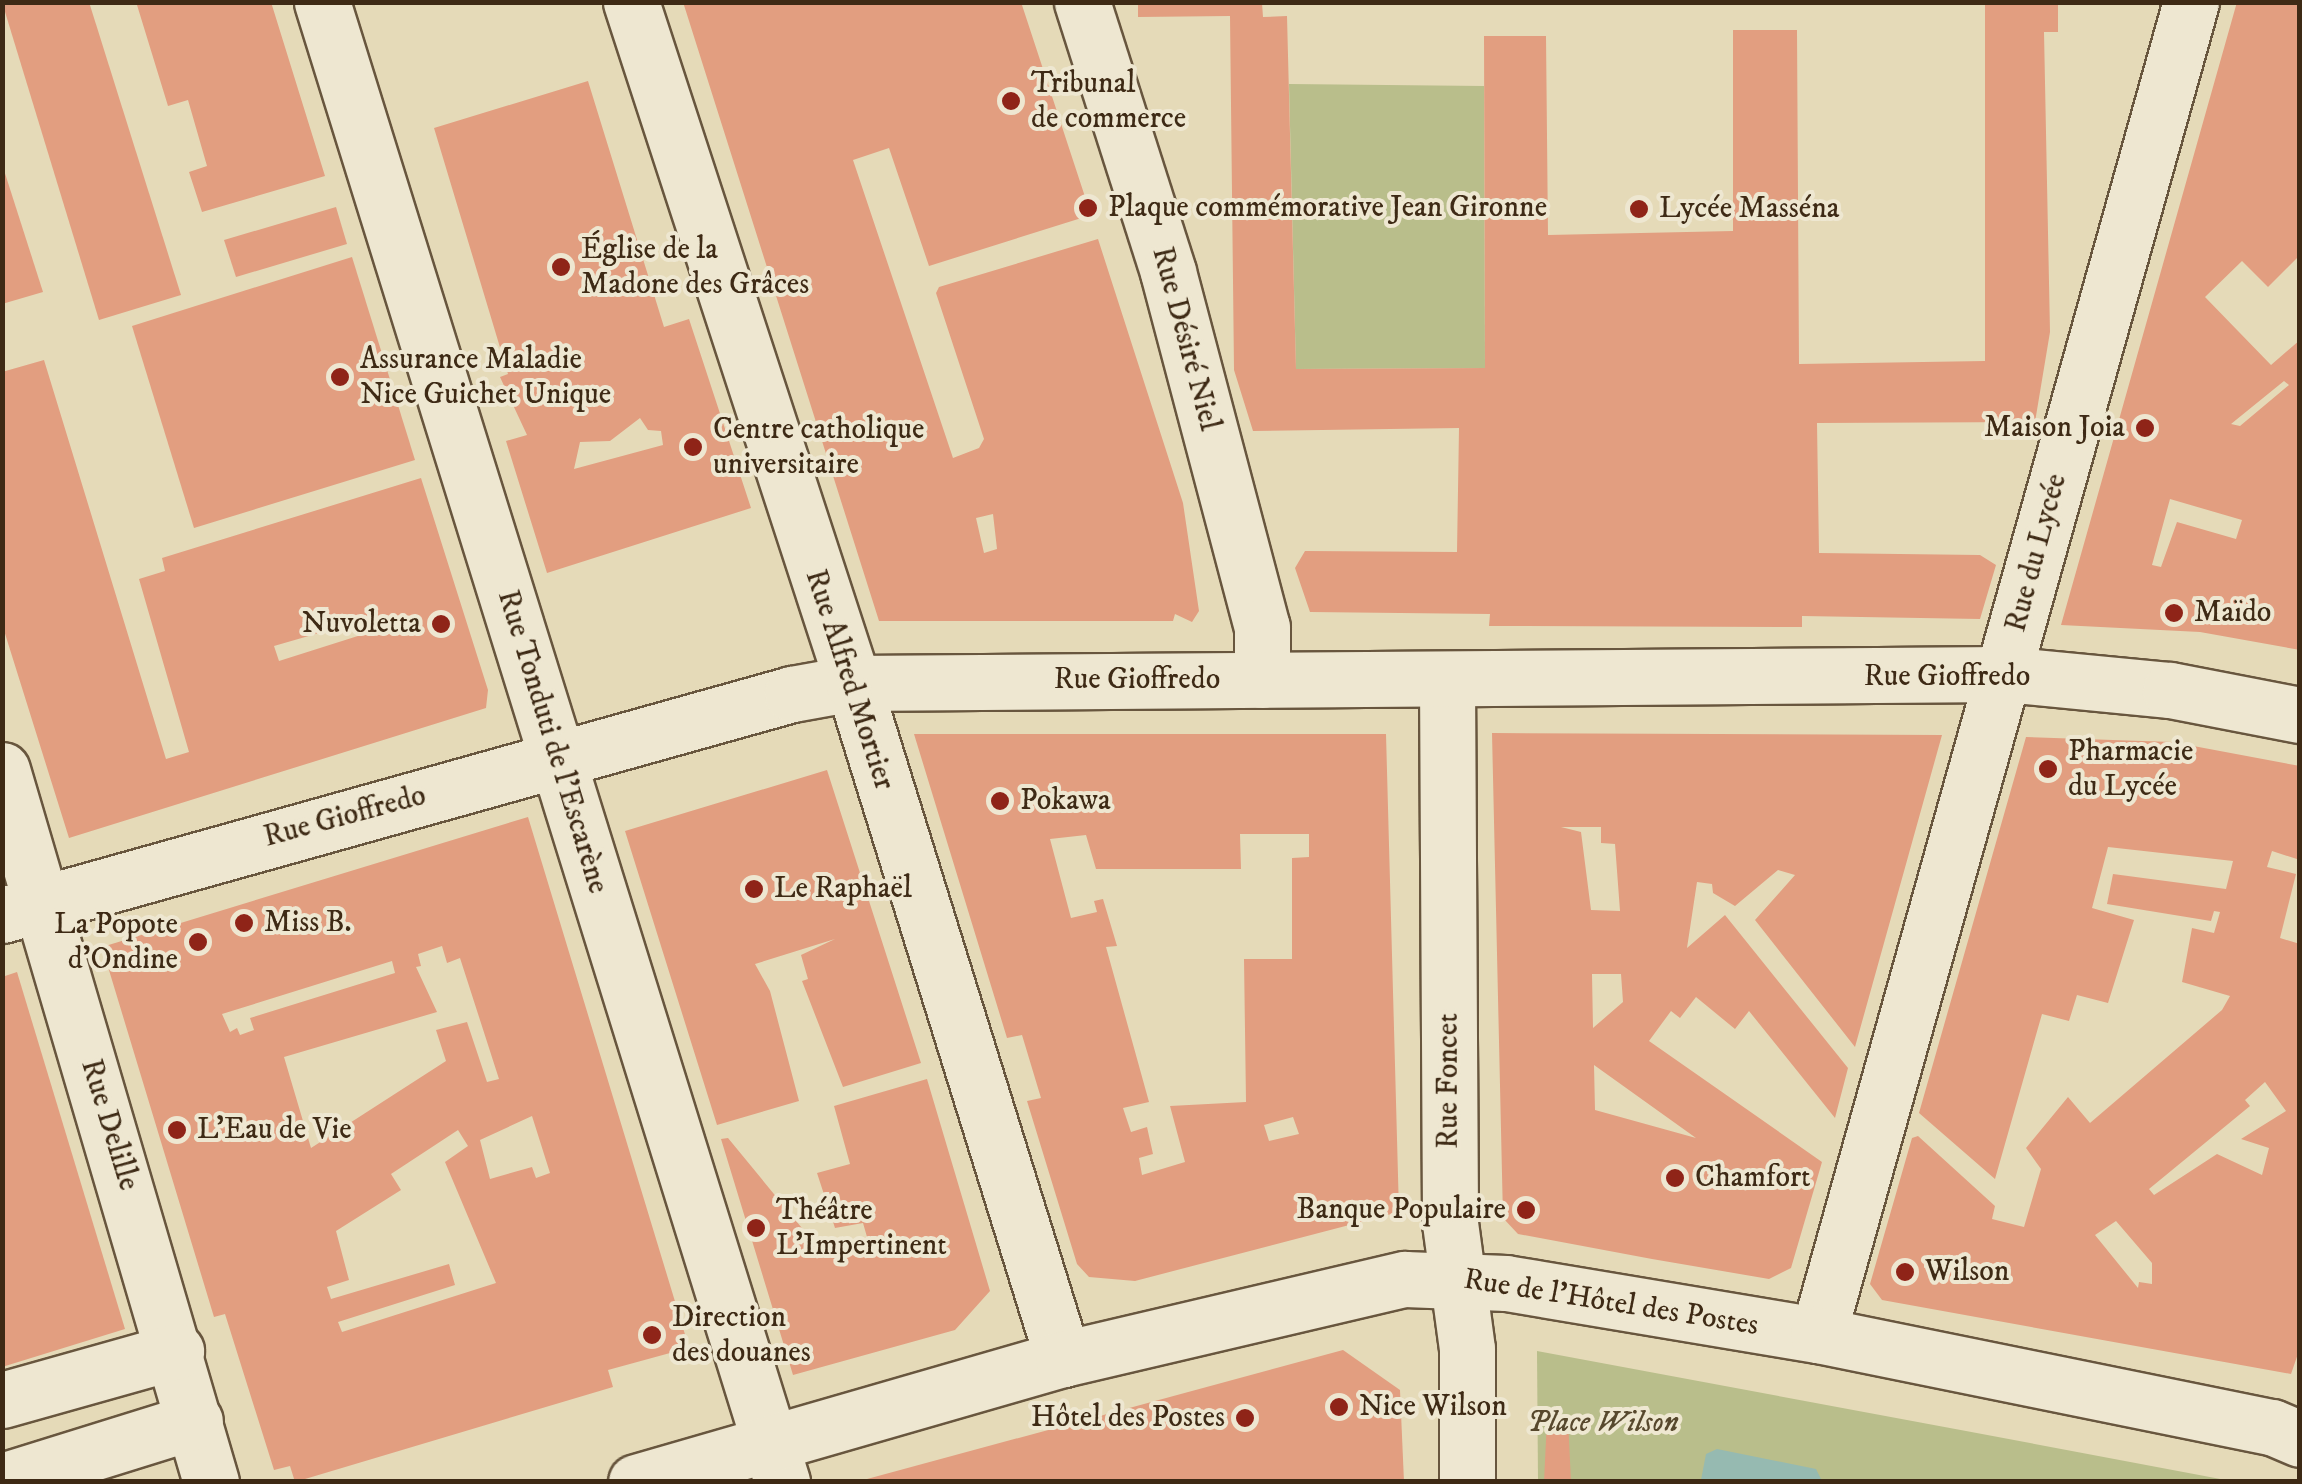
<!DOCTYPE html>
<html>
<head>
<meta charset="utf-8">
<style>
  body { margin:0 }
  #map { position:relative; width:2302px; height:1484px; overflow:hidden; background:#e5dab8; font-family:"IM FELL DW Pica",serif }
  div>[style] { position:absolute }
  .green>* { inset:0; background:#b9be8b }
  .water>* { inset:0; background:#96bab1 }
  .building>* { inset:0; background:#e29e80 }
  .roads { filter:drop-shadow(2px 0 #68563e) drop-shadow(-2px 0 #68563e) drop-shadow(0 2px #68563e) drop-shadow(0 -2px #68563e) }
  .minor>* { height:55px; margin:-27.5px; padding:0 27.5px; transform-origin:27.5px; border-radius:27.5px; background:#eee7d1 }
  .dots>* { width:28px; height:28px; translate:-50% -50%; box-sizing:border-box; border:5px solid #eee7d1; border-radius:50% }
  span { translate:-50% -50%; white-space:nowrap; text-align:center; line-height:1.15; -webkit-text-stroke:8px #eee7d1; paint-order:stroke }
  .poi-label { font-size:30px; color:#3e2a15 }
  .left { translate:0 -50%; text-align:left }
  .right { translate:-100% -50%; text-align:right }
  .street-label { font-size:30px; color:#3e2a15 }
  .park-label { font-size:30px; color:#57482d; font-style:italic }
  .frame { position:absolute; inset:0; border:5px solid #3e2a15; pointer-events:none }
</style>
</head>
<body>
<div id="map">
  <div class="green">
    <i style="clip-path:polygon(1289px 84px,1484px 86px,1485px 368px,1296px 369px)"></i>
    <i style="clip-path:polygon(1537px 1351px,1966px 1431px,2231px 1481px,1538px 1481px)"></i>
  </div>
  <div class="water">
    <i style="clip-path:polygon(1717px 1449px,1816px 1469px,1822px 1481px,1681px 1481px,1701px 1480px,1706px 1454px)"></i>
  </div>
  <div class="building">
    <i style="clip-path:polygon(2px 2px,89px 2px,181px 295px,99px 320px)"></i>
    <i style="clip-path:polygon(271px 2px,325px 176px,202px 212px,189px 172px,207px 166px,188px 100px,168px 106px,137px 5px)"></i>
    <i style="clip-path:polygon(evenodd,683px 2px,1021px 2px,1091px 215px,929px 266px,889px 148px,853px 160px,953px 458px,979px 448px,984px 439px,936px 293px,939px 287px,1098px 239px,1183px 503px,1199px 611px,1192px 622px,1175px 614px,1173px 621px,879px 621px,683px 2px,993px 514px,997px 549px,984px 553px,976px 518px,993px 514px)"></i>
    <i style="clip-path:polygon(1138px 2px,1262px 3px,1263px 17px,1287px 16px,1296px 369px,1485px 368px,1484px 36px,1546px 36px,1548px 235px,1733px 231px,1733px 30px,1797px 30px,1799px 364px,1985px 361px,1985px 3px,2058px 2px,2058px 32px,2044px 32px,2050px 332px,2035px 422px,1817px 423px,1819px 553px,1980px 555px,1996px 565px,1980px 619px,1802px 616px,1802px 627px,1489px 626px,1490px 614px,1310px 612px,1295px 568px,1305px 551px,1457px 552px,1459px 428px,1253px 431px,1234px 370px,1230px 16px,1138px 17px)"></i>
    <i style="clip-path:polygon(evenodd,2237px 2px,2300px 2px,2300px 255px,2268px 287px,2242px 261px,2205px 297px,2271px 365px,2300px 340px,2300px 650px,2200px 632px,2061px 625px,2237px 2px,2284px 381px,2289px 385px,2240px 426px,2231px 424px,2284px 381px,2237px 2px,2170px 499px,2242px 520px,2236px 539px,2177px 522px,2161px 567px,2152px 565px,2170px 499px)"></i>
    <i style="clip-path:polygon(evenodd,588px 81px,664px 327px,689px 319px,751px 508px,547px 573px,506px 441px,527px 435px,500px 377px,508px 374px,434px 128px,588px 81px,640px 418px,648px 430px,661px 431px,663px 445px,574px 469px,580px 442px,610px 441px,640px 418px)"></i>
    <i style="clip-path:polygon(2px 164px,43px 292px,2px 304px)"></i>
    <i style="clip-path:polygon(336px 207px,347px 244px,236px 277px,224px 240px)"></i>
    <i style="clip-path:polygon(352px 257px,415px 460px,194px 528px,132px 326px)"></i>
    <i style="clip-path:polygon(evenodd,44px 360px,166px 759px,189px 752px,139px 579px,165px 571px,162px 558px,421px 478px,488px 690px,486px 708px,69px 838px,2px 624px,2px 372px,44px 360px,357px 622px,361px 635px,279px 661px,274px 646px,357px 622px)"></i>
    <i style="clip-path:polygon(evenodd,1492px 733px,1942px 735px,1855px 1047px,1755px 920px,1795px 875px,1778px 870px,1735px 906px,1713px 893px,1712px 884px,1697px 882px,1687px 948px,1725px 915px,1848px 1068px,1835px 1118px,1749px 1011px,1735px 1029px,1696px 997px,1680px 1018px,1671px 1011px,1649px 1041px,1822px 1162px,1791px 1268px,1769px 1279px,1652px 1259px,1518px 1234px,1503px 1218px,1492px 733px,1561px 827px,1601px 827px,1601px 843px,1615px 844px,1620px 911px,1591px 910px,1581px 832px,1561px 827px,1492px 733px,1592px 974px,1621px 974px,1623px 1002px,1593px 1028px,1592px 974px,1492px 733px,1594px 1065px,1696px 1138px,1595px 1110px,1594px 1065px)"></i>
    <i style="clip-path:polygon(evenodd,914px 734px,1386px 734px,1399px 1212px,1135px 1281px,1089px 1277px,1077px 1264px,1027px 1101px,1041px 1098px,1022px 1035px,1007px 1038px,914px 734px,1240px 834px,1309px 834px,1309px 857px,1292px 858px,1292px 959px,1244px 959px,1246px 1102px,1170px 1106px,1185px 1162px,1142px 1175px,1139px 1158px,1153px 1154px,1147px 1127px,1131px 1132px,1123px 1108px,1149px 1102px,1106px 947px,1117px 946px,1103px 899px,1094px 901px,1097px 912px,1071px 918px,1050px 839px,1086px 835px,1096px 869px,1241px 869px,1240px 834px,914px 734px,1293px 1117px,1299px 1134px,1269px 1141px,1264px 1125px,1293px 1117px)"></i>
    <i style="clip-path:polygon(evenodd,2026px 737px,2172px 742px,2300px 766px,2300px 860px,2272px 851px,2267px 867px,2296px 874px,2280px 938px,2300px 944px,2300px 1348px,2291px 1374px,1882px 1300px,1870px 1284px,1912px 1138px,1918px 1136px,1995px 1206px,1992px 1219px,2024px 1227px,2041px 1169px,2026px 1148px,2068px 1097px,2090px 1123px,2222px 1010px,2230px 996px,2182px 982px,2192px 928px,2214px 933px,2220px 912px,2214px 911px,2211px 921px,2107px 904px,2113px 874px,2226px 889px,2233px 861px,2108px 847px,2092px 908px,2134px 920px,2108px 1003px,2077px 995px,2069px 1021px,2042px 1014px,1995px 1179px,1919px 1113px,2026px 737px,2265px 1082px,2286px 1111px,2241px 1139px,2269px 1148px,2262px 1175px,2217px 1154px,2154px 1195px,2149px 1189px,2250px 1106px,2245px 1100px,2265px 1082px,2026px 737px,2116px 1221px,2152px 1263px,2152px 1284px,2139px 1282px,2138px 1288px,2095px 1235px,2116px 1221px)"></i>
    <i style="clip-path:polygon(827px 770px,921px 1063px,843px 1087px,802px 981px,808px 979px,801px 955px,835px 939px,755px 964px,770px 991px,799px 1101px,717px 1125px,625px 831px)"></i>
    <i style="clip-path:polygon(evenodd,528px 817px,687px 1341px,681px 1350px,608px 1370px,613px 1387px,295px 1482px,290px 1466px,274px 1470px,225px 1314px,214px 1317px,102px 947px,528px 817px,442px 946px,447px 963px,460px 958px,499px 1079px,487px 1082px,467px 1022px,436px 1030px,446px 1061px,311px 1148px,284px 1057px,437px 1012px,416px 967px,421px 966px,418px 954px,442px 946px,528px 817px,392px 961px,395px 973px,250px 1018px,254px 1030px,240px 1035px,237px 1028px,230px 1032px,222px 1014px,392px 961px,528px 817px,532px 1116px,550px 1173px,536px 1178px,532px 1167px,490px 1179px,480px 1140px,532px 1116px,528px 817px,458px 1130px,468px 1146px,445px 1162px,496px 1283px,342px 1332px,338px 1322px,455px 1285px,449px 1264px,331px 1299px,327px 1287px,349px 1280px,336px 1231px,401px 1190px,391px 1174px,458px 1130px)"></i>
    <i style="clip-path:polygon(17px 972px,125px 1329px,2px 1367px,2px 977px)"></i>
    <i style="clip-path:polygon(927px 1079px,990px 1291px,955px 1330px,793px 1375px,721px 1139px,728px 1138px,820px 1250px,867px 1237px,863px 1223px,835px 1228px,817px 1173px,850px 1164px,834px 1106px)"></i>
    <i style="clip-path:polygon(1343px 1350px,1400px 1390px,1404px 1482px,856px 1482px)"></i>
    <i style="clip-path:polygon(1547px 1419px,1568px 1419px,1571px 1482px,1544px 1482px)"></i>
  </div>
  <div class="roads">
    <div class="minor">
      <i style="left:322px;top:2px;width:1550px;rotate:72.73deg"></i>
      <i style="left:631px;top:2px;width:716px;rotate:71.94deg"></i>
      <i style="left:853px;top:683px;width:708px;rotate:72.74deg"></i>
      <i style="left:1082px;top:2px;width:283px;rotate:72.3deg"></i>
      <i style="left:1168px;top:272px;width:367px;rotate:75.2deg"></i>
      <i style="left:1262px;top:627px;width:53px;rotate:90deg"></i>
      <i style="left:1447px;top:679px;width:544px;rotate:89.68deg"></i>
      <i style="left:1450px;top:1223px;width:127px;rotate:82.3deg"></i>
      <i style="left:1467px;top:1349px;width:133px;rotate:90deg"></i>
      <i style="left:2px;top:770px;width:742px;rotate:73.64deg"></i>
      <i style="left:2px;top:915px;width:820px;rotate:-15.63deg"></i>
      <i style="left:792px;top:694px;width:62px;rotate:-10.2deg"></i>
      <i style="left:853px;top:683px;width:1151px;rotate:-0.45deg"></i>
      <i style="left:2004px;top:674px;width:167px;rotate:5.5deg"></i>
      <i style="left:2170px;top:690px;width:132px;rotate:10.9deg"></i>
      <i style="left:1818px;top:1335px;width:1384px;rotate:-74.37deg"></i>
      <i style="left:2px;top:1400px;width:181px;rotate:-15.7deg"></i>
      <i style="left:2px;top:1481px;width:202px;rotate:-17.3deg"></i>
      <i style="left:636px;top:1482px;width:444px;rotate:-16.1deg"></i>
      <i style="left:1063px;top:1359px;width:351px;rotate:-13.2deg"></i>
      <i style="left:1405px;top:1279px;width:101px;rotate:2.3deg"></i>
      <i style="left:1506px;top:1283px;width:316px;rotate:9.5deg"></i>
      <i style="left:1818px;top:1335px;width:463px;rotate:11.5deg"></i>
      <i style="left:2272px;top:1427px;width:30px;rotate:23deg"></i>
    </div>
  </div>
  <div class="dots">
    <i style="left:1011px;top:101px;background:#8f2418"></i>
    <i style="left:1088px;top:208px;background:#8f2418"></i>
    <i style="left:1639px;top:209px;background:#8f2418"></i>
    <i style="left:561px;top:267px;background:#8f2418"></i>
    <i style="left:340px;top:377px;background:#8f2418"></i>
    <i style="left:2145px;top:428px;background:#8f2418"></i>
    <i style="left:693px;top:447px;background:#8f2418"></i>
    <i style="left:2174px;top:613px;background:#8f2418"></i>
    <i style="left:441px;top:624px;background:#8f2418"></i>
    <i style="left:2048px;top:769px;background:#8f2418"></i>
    <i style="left:1000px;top:801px;background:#8f2418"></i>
    <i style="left:754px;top:889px;background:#8f2418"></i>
    <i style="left:244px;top:923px;background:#8f2418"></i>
    <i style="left:198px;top:942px;background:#8f2418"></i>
    <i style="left:177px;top:1130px;background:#8f2418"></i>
    <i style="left:1675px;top:1178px;background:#8f2418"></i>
    <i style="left:1526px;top:1210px;background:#8f2418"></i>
    <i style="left:756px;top:1228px;background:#8f2418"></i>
    <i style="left:1905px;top:1272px;background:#8f2418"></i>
    <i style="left:652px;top:1335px;background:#8f2418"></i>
    <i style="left:1339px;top:1407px;background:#8f2418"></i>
    <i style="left:1245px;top:1418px;background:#8f2418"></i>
  </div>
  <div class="poi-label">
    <span class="left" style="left:1031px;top:101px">Tribunal<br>de commerce</span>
    <span class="left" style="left:1108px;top:208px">Plaque commémorative Jean Gironne</span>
    <span class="left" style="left:1659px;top:209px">Lycée Masséna</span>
    <span class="left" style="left:581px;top:267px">Église de la<br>Madone des Grâces</span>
    <span class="left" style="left:360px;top:377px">Assurance Maladie<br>Nice Guichet Unique</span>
    <span class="right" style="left:2125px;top:428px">Maison Joia</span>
    <span class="left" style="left:713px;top:447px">Centre catholique<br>universitaire</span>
    <span class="left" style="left:2194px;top:613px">Maïdo</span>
    <span class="right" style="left:421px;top:624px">Nuvoletta</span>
    <span class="left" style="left:2068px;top:769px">Pharmacie<br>du Lycée</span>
    <span class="left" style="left:1020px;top:801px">Pokawa</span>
    <span class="left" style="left:774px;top:889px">Le Raphaël</span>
    <span class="left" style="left:264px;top:923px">Miss B.</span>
    <span class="right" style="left:178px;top:942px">La Popote<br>d'Ondine</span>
    <span class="left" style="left:197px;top:1130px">L’Eau de Vie</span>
    <span class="left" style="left:1695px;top:1178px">Chamfort</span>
    <span class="right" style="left:1506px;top:1210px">Banque Populaire</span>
    <span class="left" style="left:776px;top:1228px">Théâtre<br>L'Impertinent</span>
    <span class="left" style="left:1925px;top:1272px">Wilson</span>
    <span class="left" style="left:672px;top:1335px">Direction<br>des douanes</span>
    <span class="left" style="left:1359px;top:1407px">Nice Wilson</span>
    <span class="right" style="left:1225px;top:1418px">Hôtel des Postes</span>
  </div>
  <div class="street-label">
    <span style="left:1185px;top:339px;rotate:75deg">Rue Désiré Niel</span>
    <span style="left:2037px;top:553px;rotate:-75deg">Rue du Lycée</span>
    <span style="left:1947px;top:677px">Rue Gioffredo</span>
    <span style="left:849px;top:680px;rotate:72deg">Rue Alfred Mortier</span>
    <span style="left:1137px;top:680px">Rue Gioffredo</span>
    <span style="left:552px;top:742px;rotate:73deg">Rue Tonduti de l'Escarène</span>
    <span style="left:345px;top:817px;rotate:-15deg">Rue Gioffredo</span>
    <span style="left:1449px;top:1081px;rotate:-90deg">Rue Foncet</span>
    <span style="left:109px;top:1125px;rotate:73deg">Rue Delille</span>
    <span style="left:1611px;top:1303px;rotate:9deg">Rue de l'Hôtel des Postes</span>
  </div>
  <div class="park-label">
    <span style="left:1603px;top:1423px">Place Wilson</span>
  </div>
  <div class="frame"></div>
</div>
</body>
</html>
